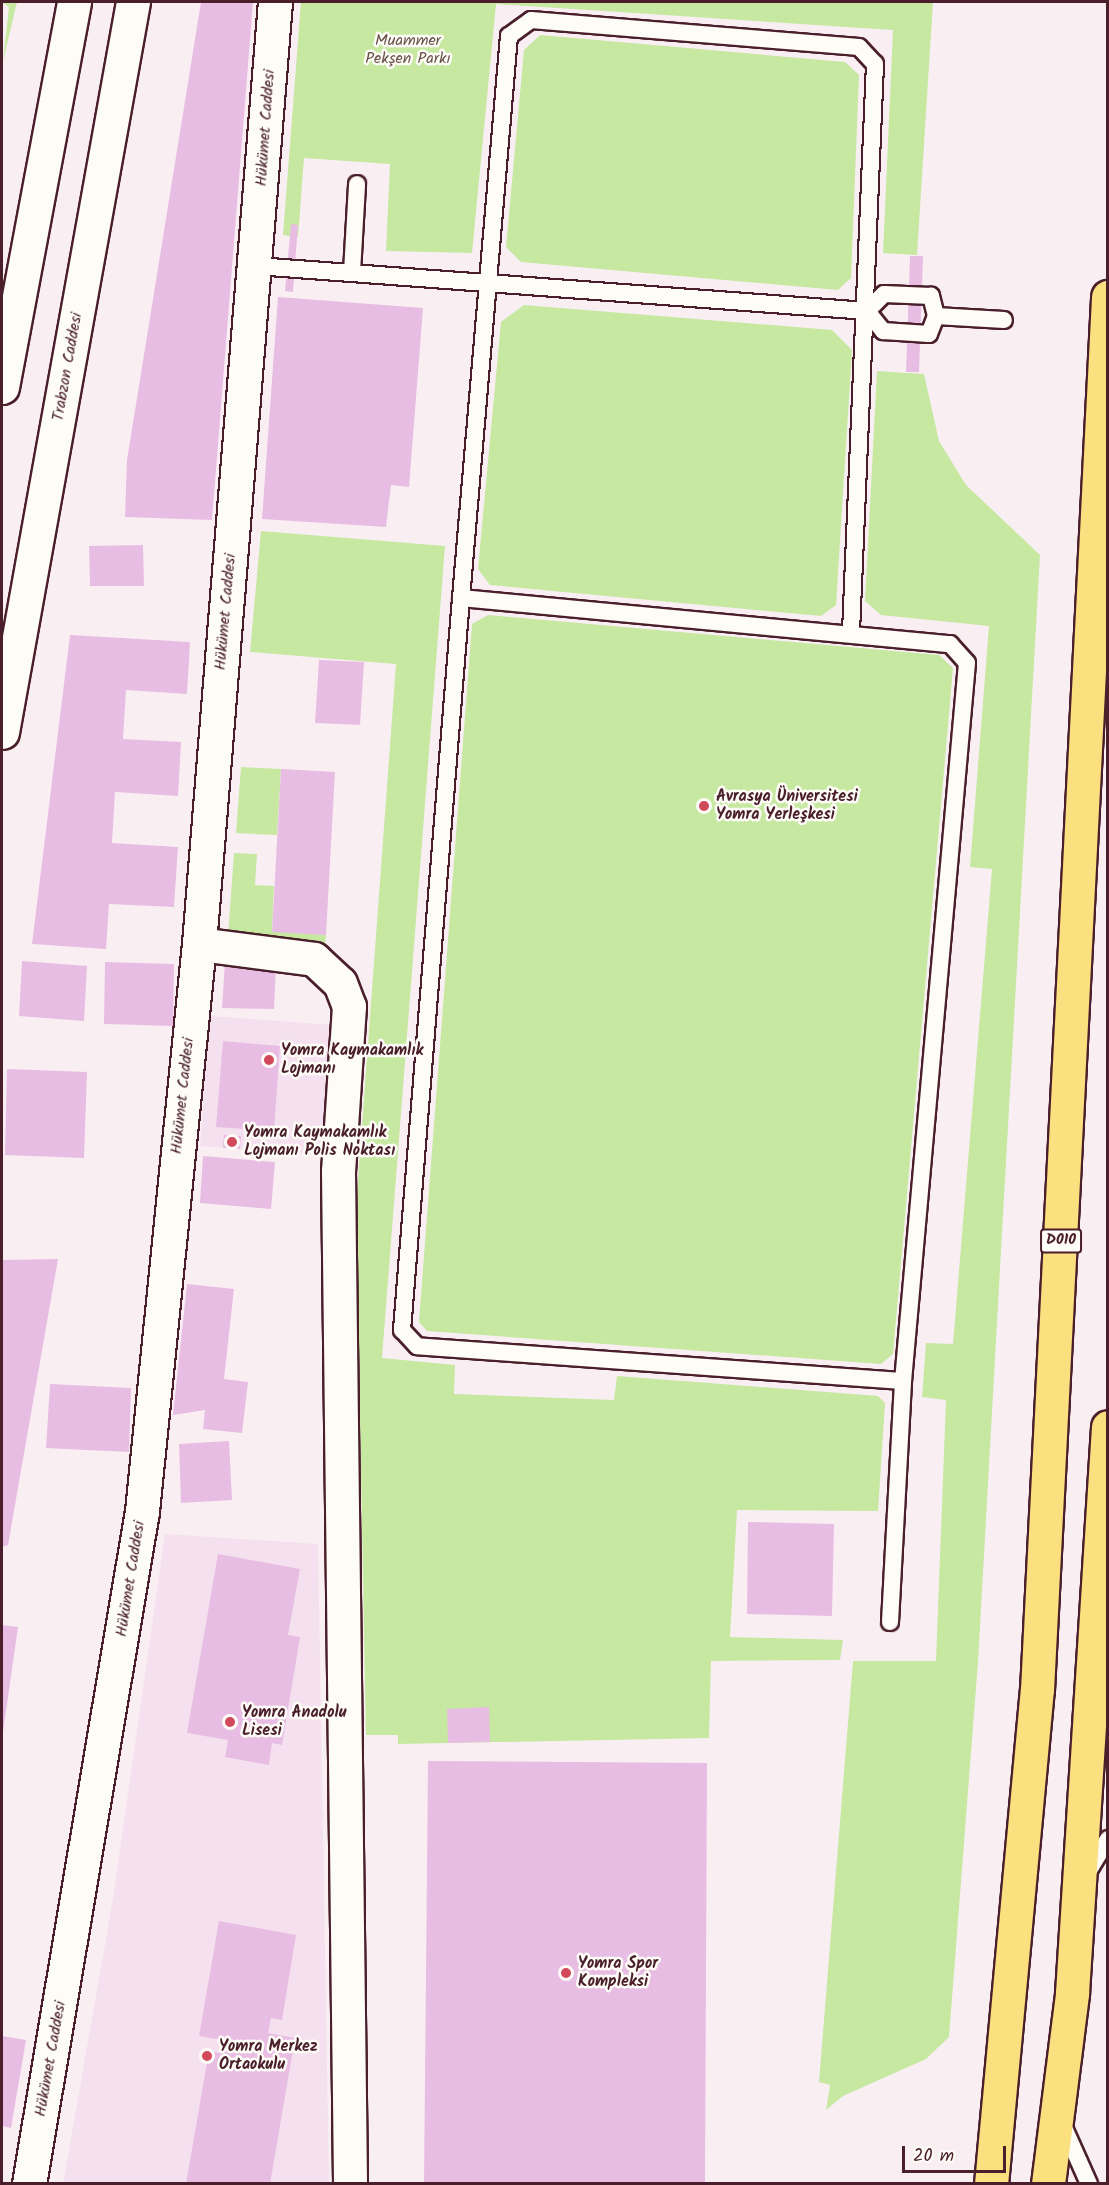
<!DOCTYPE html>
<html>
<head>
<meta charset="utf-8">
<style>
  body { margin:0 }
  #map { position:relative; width:1109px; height:2185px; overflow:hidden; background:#f9eff3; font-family:Kalam,sans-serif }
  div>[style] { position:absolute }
  .built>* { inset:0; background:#f4e0ee }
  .green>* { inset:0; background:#c6e8a1 }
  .building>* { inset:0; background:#e8bde3 }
  .roads { filter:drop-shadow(2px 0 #4a1f2b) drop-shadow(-2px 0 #4a1f2b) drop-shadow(0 2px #4a1f2b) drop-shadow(0 -2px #4a1f2b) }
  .service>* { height:16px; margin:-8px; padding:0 8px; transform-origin:8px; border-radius:8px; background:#fdfcf7 }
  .minor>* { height:33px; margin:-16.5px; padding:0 16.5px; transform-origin:16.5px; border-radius:16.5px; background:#fdfcf7 }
  .secondary>* { height:33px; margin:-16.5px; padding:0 16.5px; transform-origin:16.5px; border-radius:16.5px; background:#fdfcf7 }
  .trunk>* { height:33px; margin:-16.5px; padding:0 16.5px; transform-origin:16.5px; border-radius:16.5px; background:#fbe080 }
  .dots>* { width:16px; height:16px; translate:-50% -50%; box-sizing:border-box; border:3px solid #fdfcf7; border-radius:50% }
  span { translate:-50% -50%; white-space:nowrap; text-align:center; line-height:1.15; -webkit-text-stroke:5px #fdfcf7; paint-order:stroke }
  .shield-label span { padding:2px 4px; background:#fdfcf7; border:2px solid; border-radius:4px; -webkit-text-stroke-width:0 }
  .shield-label { font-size:15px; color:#4a1f2b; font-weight:700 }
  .park-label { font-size:16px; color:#695148 }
  .street-label { font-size:16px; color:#4a1f2b }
  .poi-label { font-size:16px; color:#4a1f2b; font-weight:700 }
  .left { translate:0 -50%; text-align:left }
  .frame { position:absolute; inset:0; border:3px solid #4a1f2b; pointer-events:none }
  .scale { position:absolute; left:902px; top:2146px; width:104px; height:27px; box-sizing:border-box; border:3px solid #4a1f2b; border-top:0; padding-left:8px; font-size:18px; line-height:21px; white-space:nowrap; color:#4a1f2b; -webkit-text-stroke:4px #fdfcf7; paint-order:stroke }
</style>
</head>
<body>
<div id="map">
  <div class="built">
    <i style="clip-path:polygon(210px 1016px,333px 1025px,324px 1155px,200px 1146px)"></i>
    <i style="clip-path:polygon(165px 1534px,318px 1544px,329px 2183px,63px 2184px,113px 1899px)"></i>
  </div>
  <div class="green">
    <i style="clip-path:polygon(2px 2px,17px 2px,3px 61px,9px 7px)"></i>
    <i style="clip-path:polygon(301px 2px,933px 2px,917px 255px,883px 253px,893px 30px,496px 4px,472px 253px,386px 251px,390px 164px,304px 158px,298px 237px,283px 235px)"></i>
    <i style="clip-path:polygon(540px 35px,845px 62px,859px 75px,851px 278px,838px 290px,521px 262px,506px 247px,524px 50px)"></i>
    <i style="clip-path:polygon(524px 305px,832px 330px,852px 350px,836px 605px,821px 616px,490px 585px,478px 569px,501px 322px)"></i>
    <i style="clip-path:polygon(877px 371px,924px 374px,939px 441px,966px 485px,1040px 555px,978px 1662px,949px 2037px,926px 2059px,843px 2096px,826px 2110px,830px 2085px,819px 2082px,853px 1661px,936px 1661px,946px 1400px,922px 1397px,926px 1343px,953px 1344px,992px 869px,970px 867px,989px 626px,881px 615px,865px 601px)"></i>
    <i style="clip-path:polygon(261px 531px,445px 546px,382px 1358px,455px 1365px,454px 1394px,614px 1400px,617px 1376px,878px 1396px,885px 1403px,878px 1511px,737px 1510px,730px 1637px,843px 1640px,840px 1660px,711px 1661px,709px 1738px,398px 1744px,398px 1735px,366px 1735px,356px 1207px,396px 664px,250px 652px)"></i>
    <i style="clip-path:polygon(488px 615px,939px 655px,953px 668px,893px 1354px,881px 1364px,427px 1331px,419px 1322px,472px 624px)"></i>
    <i style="clip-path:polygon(241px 767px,281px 769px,277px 835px,236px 833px)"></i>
    <i style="clip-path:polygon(234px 853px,257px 854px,255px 885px,274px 886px,272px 931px,326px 935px,325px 944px,228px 936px)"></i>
  </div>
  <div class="building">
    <i style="clip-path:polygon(201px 2px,253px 2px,212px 520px,125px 517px,127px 460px)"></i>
    <i style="clip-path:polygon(291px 224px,298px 225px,293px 292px,285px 291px)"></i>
    <i style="clip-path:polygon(910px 256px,923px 256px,919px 372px,906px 372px)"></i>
    <i style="clip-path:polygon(278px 297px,423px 308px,409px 487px,391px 485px,386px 527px,262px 519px)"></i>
    <i style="clip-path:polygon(143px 545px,144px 586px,90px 586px,89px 546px)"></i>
    <i style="clip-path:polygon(70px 635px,190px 642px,187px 694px,126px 690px,123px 739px,181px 742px,178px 796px,115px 792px,112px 843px,178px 847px,174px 907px,109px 904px,106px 949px,32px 944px)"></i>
    <i style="clip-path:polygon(319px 660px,364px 662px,360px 725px,315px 723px)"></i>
    <i style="clip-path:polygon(281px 769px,335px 772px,326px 935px,272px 932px)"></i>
    <i style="clip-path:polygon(22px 961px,87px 966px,84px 1021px,19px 1016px)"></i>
    <i style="clip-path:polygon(105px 962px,174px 964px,173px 1026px,104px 1024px)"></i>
    <i style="clip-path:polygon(225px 962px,276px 963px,274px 1009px,222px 1008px)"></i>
    <i style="clip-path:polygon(223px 1041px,280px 1046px,274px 1131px,216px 1127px)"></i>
    <i style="clip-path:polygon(7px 1069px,87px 1072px,84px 1158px,5px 1155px)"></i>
    <i style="clip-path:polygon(224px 1135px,241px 1136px,240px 1149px,223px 1148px)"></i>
    <i style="clip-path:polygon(203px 1156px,275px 1162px,271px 1209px,200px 1203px)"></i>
    <i style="clip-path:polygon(58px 1259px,8px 1545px,2px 1547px,2px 1260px)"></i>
    <i style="clip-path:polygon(187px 1284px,234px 1289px,224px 1379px,248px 1382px,242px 1433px,203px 1429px,205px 1410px,173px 1415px)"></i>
    <i style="clip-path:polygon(50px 1384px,131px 1388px,129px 1452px,46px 1448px)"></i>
    <i style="clip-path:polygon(229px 1441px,232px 1500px,181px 1503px,179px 1444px)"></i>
    <i style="clip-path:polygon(748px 1522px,834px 1524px,832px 1616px,747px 1614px)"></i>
    <i style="clip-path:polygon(218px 1554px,300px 1569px,288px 1635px,300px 1637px,282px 1745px,272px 1743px,269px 1765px,225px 1757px,228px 1740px,187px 1733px)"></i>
    <i style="clip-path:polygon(2px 1625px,18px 1627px,3px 1732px,2px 1732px)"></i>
    <i style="clip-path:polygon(489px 1707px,490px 1742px,448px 1743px,447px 1709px)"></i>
    <i style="clip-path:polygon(428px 1761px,707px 1763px,705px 2184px,424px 2184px)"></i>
    <i style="clip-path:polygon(219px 1921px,296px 1935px,282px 2020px,271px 2018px,268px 2033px,295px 2038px,270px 2184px,186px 2184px,209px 2051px,220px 2053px,222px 2040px,199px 2036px)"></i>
    <i style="clip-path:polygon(2px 2036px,26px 2040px,11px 2128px,2px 2126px)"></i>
  </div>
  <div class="roads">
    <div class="service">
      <i style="left:256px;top:266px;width:613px;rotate:4.21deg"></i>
      <i style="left:867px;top:311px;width:26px;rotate:51deg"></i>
      <i style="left:883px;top:331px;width:46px;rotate:3.7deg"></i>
      <i style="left:929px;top:334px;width:19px;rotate:-69deg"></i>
      <i style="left:936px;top:316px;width:21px;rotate:-104deg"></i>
      <i style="left:931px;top:296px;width:47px;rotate:-177.6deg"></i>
      <i style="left:884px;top:294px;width:24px;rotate:135deg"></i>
      <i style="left:352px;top:272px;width:88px;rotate:-86.7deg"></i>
      <i style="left:936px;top:316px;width:68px;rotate:3.4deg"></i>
      <i style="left:461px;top:598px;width:491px;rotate:5.4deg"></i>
      <i style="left:950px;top:644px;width:25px;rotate:48deg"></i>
      <i style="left:967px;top:663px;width:721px;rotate:95.09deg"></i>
      <i style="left:903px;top:1381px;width:487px;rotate:-175.9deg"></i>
      <i style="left:417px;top:1346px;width:22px;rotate:-133deg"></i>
      <i style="left:402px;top:1330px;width:734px;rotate:-85.39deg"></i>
      <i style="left:461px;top:598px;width:564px;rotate:-85.12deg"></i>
      <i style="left:509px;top:36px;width:27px;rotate:-36deg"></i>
      <i style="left:531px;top:20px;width:329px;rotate:4.7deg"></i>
      <i style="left:859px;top:47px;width:23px;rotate:47deg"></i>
      <i style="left:875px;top:64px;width:569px;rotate:92.42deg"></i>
      <i style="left:890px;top:1622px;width:241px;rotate:-86.9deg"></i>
      <i style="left:1086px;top:1875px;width:42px;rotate:-58.6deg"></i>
      <i style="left:1061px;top:2121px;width:69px;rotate:66deg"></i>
    </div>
    <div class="minor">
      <i style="left:199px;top:944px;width:116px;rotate:7.4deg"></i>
      <i style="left:314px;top:959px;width:35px;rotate:43deg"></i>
      <i style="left:340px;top:983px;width:25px;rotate:69deg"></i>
      <i style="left:349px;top:1006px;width:165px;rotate:93.8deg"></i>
      <i style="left:338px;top:1171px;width:1013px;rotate:89.32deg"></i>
      <i style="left:29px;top:2184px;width:682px;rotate:-80.47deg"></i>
      <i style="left:142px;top:1511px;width:570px;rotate:-84.26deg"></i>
      <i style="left:199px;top:944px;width:945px;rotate:-85.39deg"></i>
    </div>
    <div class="secondary">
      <i style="left:2px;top:387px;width:392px;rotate:-79.4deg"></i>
      <i style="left:2px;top:732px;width:742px;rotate:-79.83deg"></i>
    </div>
    <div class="trunk">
      <i style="left:991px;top:2184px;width:496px;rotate:-84.7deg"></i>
      <i style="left:1037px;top:1690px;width:1395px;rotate:-87.08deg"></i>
      <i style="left:1048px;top:2184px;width:193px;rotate:-82.8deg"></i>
      <i style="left:1072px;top:1993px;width:567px;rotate:-86.36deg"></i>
    </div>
  </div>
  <div class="dots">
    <i style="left:704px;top:806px;background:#d1495b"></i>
    <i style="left:269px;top:1060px;background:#d1495b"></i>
    <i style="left:232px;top:1142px;background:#d1495b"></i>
    <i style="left:230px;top:1722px;background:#d1495b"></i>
    <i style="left:566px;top:1973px;background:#d1495b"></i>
    <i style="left:207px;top:2056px;background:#d1495b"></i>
  </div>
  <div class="shield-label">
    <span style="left:1061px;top:1241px">D010</span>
  </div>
  <div class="park-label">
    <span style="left:408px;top:50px">Muammer<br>Pekşen Parkı</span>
  </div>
  <div class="street-label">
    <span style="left:266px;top:128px;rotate:-86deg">Hükümet Caddesi</span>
    <span style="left:68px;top:367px;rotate:-80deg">Trabzon Caddesi</span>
    <span style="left:226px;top:612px;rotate:-85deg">Hükümet Caddesi</span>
    <span style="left:183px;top:1096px;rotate:-84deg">Hükümet Caddesi</span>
    <span style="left:131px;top:1579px;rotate:-81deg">Hükümet Caddesi</span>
    <span style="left:51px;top:2059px;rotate:-80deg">Hükümet Caddesi</span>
  </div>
  <div class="poi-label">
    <span class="left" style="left:716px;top:806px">Avrasya Üniversitesi<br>Yomra Yerleşkesi</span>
    <span class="left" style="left:281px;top:1060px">Yomra Kaymakamlık<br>Lojmanı</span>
    <span class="left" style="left:244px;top:1142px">Yomra Kaymakamlık<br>Lojmanı Polis Noktası</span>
    <span class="left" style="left:242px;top:1722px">Yomra Anadolu<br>Lisesi</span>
    <span class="left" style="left:578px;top:1973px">Yomra Spor<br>Kompleksi</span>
    <span class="left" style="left:219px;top:2056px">Yomra Merkez<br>Ortaokulu</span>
  </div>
  <div class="frame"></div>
  <div class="scale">20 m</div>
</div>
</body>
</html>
